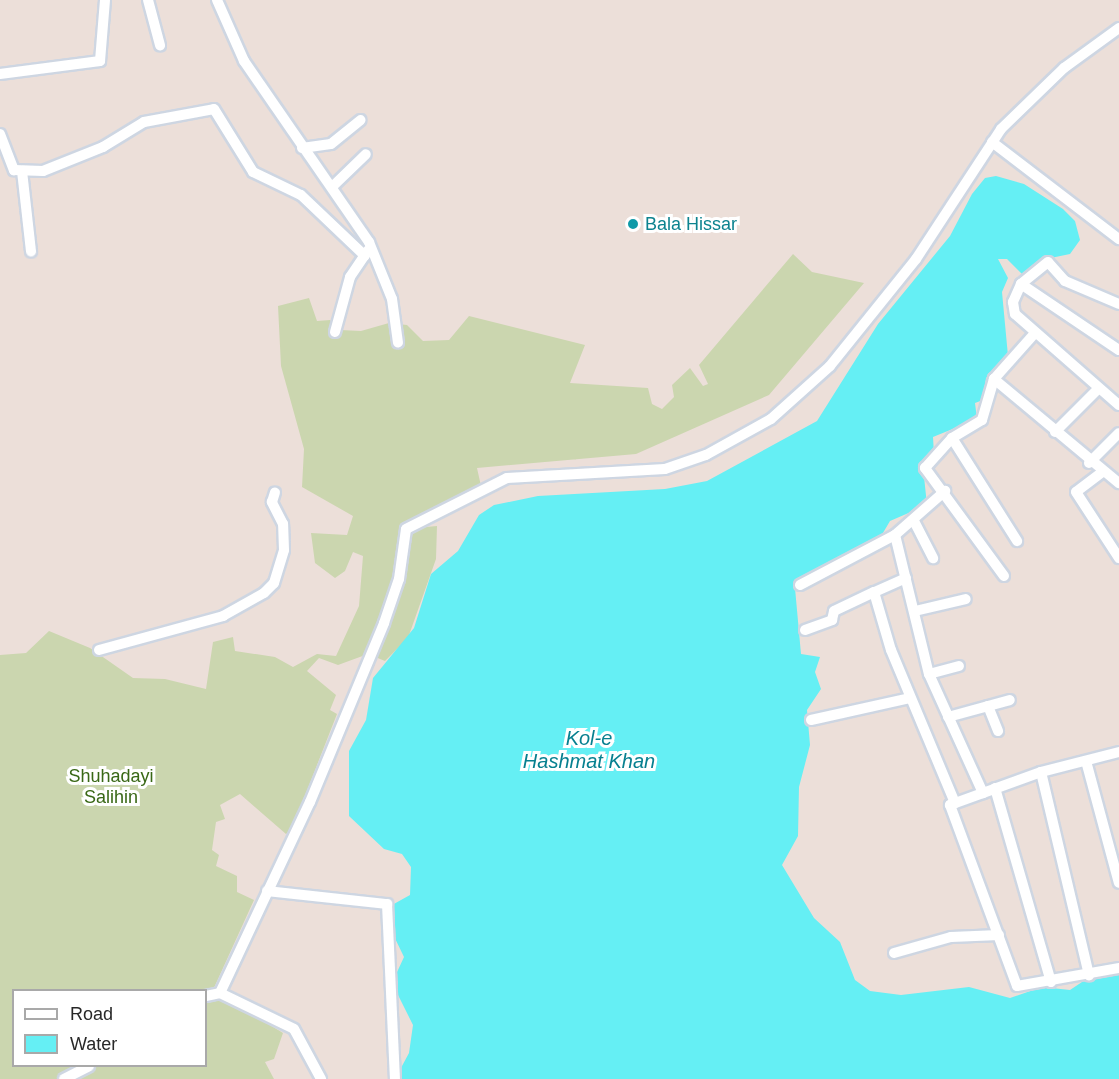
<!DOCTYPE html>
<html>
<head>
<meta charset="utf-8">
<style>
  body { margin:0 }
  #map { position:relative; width:1119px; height:1079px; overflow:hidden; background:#ecdfd9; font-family:Helvetica,sans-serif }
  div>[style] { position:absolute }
  .cemetery>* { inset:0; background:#cbd6af }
  .water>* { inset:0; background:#65eff4 }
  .roads { filter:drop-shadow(2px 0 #ced6e2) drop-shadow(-2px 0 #ced6e2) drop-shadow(0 2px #ced6e2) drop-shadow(0 -2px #ced6e2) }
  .minor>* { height:10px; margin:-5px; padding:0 5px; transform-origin:5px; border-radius:5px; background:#fff }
  .dots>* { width:16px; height:16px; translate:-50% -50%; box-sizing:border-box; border:3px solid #fff; border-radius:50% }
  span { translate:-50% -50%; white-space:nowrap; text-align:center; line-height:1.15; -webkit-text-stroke:6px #fff; paint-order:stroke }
  .culture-label { font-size:18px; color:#0d838f }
  .left { translate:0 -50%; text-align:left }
  .park-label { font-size:18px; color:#396816 }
  .water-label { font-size:20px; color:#078090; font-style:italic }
  .legend { position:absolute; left:12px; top:989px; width:195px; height:78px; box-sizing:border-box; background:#fff; border:2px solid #a9a9a9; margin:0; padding:8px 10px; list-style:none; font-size:18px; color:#282828 }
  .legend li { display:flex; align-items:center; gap:12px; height:30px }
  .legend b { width:30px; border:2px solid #a9a9a9 }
</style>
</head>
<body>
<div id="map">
  <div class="cemetery">
    <i style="clip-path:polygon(evenodd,793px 254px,812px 272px,864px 283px,769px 395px,636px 454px,477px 468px,481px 486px,414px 519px,416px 528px,437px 526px,436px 559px,408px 638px,385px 661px,368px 654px,338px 665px,319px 658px,307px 671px,336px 695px,330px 710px,337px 714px,292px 829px,286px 834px,240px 794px,220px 805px,225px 819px,216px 822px,212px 850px,219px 855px,216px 866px,237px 876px,237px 892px,254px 900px,213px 990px,283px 1033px,274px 1059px,265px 1062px,274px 1079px,0 1079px,0 655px,26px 653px,49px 631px,90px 648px,133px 678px,165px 679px,206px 689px,213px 642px,233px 637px,235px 651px,275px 657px,293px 667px,317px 654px,336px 656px,359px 606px,363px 556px,353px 552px,345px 571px,335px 578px,315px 563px,311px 533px,347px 535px,353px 516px,302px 487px,304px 449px,281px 366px,278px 306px,309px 298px,317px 321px,330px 320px,340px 330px,361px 331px,389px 323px,407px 325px,423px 341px,449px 340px,469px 316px,585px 345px,570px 383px,648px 388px,652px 404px,662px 409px,674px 397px,672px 385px,690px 368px,703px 386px,708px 384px,699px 365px,793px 254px,14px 990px,206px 990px,206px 1066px,14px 1066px,14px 990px)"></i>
  </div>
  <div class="water">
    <i style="clip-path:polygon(996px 176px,1024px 184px,1063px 209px,1075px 221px,1080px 240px,1070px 254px,1041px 260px,1022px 274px,1007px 259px,998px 259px,1008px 278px,1002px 292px,1008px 356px,986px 378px,983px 400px,975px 403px,977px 419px,933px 437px,934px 454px,923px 467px,927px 505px,890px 521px,880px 538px,795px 588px,801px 654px,820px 657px,815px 672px,821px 689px,807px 710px,810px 745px,799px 787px,798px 836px,782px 865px,814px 918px,840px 942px,855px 980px,870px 991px,901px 995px,969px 987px,1010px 998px,1042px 987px,1070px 990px,1085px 980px,1119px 974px,1119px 1079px,395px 1079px,409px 1053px,413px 1025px,392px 983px,404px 957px,390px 928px,392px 905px,410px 895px,411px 867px,402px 854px,384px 849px,349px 816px,349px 751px,366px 720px,373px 678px,414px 628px,431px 574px,458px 551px,479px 515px,494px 505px,538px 496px,665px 489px,707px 481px,817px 421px,878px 324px,950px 236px,972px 194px,985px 178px)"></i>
  </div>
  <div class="roads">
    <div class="minor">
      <i style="left:148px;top:0;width:47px;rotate:75.1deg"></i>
      <i style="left:217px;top:0;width:67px;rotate:66.1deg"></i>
      <i style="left:244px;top:61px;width:220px;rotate:55.4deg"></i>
      <i style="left:369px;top:242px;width:61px;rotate:68deg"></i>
      <i style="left:392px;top:299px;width:44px;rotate:82.2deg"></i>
      <i style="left:0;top:74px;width:101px;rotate:-7.4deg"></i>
      <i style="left:100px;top:61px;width:61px;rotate:-85.3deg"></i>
      <i style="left:0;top:134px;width:39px;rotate:69deg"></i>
      <i style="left:14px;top:170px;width:29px;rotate:2deg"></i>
      <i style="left:43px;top:171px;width:65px;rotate:-21.8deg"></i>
      <i style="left:103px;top:147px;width:48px;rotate:-31.4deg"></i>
      <i style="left:144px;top:122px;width:71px;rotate:-10.5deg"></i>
      <i style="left:214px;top:109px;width:74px;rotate:58.2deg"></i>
      <i style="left:253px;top:172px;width:53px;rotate:25.6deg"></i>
      <i style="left:301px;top:195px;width:88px;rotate:43.6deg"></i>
      <i style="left:992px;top:142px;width:160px;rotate:37.4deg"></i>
      <i style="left:302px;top:148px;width:29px;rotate:-8deg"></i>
      <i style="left:331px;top:144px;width:38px;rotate:-39deg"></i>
      <i style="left:22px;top:171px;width:81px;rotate:83.6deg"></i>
      <i style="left:332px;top:187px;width:47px;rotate:-44.1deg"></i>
      <i style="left:1021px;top:284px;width:118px;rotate:34deg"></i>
      <i style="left:1119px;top:304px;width:59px;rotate:-156.9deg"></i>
      <i style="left:1065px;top:281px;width:25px;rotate:-132deg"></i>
      <i style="left:1048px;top:262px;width:35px;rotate:141deg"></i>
      <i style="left:1021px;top:284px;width:20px;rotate:114deg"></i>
      <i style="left:1013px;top:302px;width:12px;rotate:81deg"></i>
      <i style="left:1015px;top:314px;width:138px;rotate:41.2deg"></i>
      <i style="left:335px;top:332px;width:57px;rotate:-74.7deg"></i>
      <i style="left:350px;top:277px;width:32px;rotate:-56deg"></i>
      <i style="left:994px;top:379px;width:163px;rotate:39.8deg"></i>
      <i style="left:1055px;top:432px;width:59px;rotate:-45deg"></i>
      <i style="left:952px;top:438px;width:122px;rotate:57.7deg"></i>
      <i style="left:1089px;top:463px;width:42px;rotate:-45deg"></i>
      <i style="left:1101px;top:473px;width:31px;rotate:143deg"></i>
      <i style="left:1076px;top:492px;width:79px;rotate:56.9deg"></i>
      <i style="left:914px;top:521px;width:42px;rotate:62.8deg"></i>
      <i style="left:895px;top:535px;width:143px;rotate:76.3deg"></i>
      <i style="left:929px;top:674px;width:131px;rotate:65.6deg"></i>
      <i style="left:1004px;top:576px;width:134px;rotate:-126.2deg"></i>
      <i style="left:925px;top:468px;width:40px;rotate:-48deg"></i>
      <i style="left:952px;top:438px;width:35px;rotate:-31deg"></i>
      <i style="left:982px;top:420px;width:43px;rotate:-73.7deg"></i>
      <i style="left:994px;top:379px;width:62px;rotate:-48.3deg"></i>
      <i style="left:906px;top:578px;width:35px;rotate:156deg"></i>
      <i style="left:874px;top:592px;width:60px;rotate:73.7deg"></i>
      <i style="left:891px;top:650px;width:166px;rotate:67.3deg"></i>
      <i style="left:800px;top:585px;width:107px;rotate:-27.8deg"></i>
      <i style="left:895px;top:535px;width:67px;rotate:-41.3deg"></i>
      <i style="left:915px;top:611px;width:52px;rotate:-13.2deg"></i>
      <i style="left:805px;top:630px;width:29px;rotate:-20deg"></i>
      <i style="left:832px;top:620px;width:9px;rotate:-77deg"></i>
      <i style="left:834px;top:611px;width:44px;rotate:-25.4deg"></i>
      <i style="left:99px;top:650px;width:129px;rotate:-15.3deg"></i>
      <i style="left:223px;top:616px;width:47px;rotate:-29.3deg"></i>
      <i style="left:264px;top:593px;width:14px;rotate:-45deg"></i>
      <i style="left:274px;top:583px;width:34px;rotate:-73deg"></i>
      <i style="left:284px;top:550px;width:26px;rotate:-92deg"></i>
      <i style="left:283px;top:524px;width:25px;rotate:-117deg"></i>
      <i style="left:272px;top:502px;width:10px;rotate:-73deg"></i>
      <i style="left:929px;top:674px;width:31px;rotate:-15deg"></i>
      <i style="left:988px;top:706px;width:27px;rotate:68deg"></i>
      <i style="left:948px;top:717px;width:64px;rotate:-15.3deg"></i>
      <i style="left:811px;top:720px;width:101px;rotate:-12.5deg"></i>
      <i style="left:1119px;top:752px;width:81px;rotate:165.6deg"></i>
      <i style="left:1041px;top:772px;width:97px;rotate:160.1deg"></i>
      <i style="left:950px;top:805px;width:193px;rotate:69.7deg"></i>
      <i style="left:1017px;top:986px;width:104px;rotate:-10deg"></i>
      <i style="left:1086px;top:761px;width:126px;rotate:74.9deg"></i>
      <i style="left:1041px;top:772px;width:209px;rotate:76.7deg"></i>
      <i style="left:995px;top:788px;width:202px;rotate:73.9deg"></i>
      <i style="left:267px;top:891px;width:121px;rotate:6.2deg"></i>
      <i style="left:387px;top:904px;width:175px;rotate:87.4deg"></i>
      <i style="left:894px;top:953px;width:59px;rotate:-15.7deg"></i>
      <i style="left:951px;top:937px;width:48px;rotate:-2.4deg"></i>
      <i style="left:220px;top:993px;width:211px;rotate:-64.8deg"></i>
      <i style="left:310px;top:802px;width:194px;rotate:-67.5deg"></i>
      <i style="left:384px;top:623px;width:46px;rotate:-71.2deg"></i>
      <i style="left:399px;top:579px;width:50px;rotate:-82deg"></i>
      <i style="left:406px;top:529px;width:113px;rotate:-26.8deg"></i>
      <i style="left:507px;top:478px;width:158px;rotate:-3.3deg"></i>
      <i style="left:665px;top:469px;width:43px;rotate:-18.9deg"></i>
      <i style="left:706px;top:455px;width:74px;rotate:-29deg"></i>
      <i style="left:771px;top:419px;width:79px;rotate:-41.9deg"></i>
      <i style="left:830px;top:366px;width:137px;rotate:-51.2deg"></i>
      <i style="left:916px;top:259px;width:155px;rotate:-56.8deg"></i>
      <i style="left:1001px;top:129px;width:88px;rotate:-44.1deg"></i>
      <i style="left:1064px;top:68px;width:68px;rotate:-36deg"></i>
      <i style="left:206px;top:996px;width:14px;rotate:-12deg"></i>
      <i style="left:220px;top:993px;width:82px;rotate:25.9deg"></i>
      <i style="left:294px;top:1029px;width:57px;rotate:61.6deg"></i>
      <i style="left:64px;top:1079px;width:28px;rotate:-27deg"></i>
    </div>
  </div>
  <div class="dots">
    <i style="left:633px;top:224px;background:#0f9aa8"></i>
  </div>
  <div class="culture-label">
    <span class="left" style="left:645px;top:224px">Bala Hissar</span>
  </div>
  <div class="park-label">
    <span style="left:111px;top:787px">Shuhadayi<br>Salihin</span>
  </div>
  <div class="water-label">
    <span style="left:589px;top:750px">Kol-e<br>Hashmat Khan</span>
  </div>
  <ul class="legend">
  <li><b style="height:8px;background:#fff"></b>Road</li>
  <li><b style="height:16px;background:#65eff4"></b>Water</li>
  </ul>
</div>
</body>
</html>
